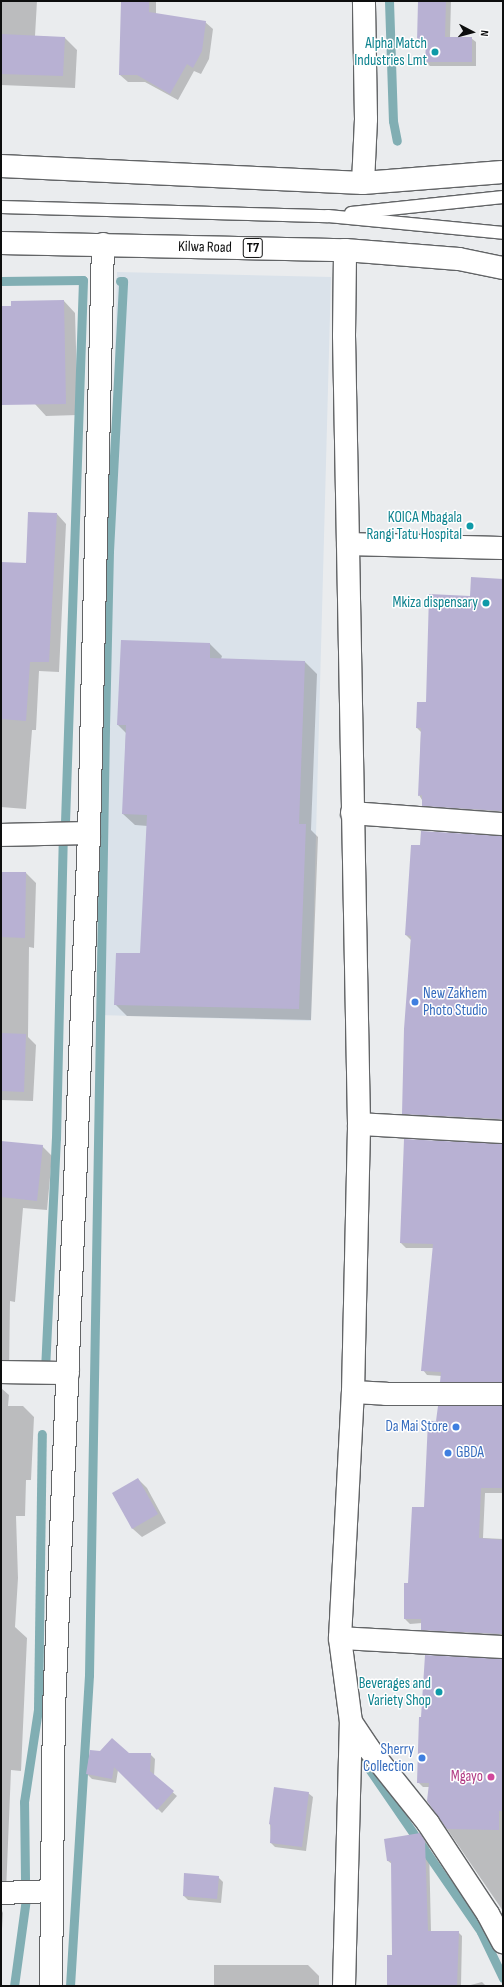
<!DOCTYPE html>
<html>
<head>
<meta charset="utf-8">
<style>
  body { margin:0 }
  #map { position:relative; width:504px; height:1987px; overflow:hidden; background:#eaecee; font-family:"Sofia Sans Condensed",sans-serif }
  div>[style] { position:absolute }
  .built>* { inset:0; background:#dae2ea }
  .shadow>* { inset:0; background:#0003 }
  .stream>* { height:9px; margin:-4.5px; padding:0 4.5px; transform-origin:4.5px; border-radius:4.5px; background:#81aeb3 }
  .building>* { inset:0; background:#b8b1d3 }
  .roads { filter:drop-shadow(1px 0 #626466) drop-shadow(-1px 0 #626466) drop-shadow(0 1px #626466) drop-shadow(0 -1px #626466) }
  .lane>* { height:12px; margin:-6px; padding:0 6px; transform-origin:6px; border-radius:6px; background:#fff }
  .street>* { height:22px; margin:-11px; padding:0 11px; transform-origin:11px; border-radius:11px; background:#fff }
  .secondary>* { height:22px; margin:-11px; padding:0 11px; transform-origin:11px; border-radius:11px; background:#fff }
  .highway>* { height:22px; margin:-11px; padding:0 11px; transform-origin:11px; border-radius:11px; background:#fff }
  .dots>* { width:11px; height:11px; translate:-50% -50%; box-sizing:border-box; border:2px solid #fff; border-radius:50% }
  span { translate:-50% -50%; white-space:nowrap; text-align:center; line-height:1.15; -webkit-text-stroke:3px #fff; paint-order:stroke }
  .shield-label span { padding:1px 3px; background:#fff; border:1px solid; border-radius:3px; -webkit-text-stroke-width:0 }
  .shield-label { font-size:14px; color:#0d0e0e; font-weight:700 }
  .culture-label { font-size:15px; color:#0d838f }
  .right { translate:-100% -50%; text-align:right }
  .street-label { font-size:15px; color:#0d0e0e }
  .shop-label { font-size:15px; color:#366cbe }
  .left { translate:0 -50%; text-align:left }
  .hotel-label { font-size:15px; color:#b23c85 }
  .frame { position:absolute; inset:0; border:2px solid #0d0e0e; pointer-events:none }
  .north { position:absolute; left:452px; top:12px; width:40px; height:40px; -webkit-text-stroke:3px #fff; paint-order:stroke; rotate:96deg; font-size:11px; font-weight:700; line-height:16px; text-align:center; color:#0d0e0e }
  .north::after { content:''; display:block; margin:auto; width:14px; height:18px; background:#0d0e0e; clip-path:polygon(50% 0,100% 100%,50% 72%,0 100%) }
</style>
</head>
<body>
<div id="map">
  <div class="built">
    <i style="clip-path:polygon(117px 272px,331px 277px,311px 1021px,98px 1015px)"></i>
  </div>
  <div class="shadow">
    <i style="clip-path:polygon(1px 1px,37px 1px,35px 36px,65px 38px,77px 50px,75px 88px,1px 85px)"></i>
    <i style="clip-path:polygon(122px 1px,156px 1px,156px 14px,205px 22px,213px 29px,209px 59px,201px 74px,194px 71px,178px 100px,145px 82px,128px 82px,120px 75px)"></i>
    <i style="clip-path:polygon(419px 1px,451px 1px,450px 38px,471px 38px,476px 42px,476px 66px,430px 66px,426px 62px,427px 46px,418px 42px)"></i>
    <i style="clip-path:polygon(64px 301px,75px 313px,78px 415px,46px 416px,35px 404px,1px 381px,1px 307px)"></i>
    <i style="clip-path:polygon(57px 514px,66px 524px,59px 672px,39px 671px,36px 730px,32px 730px,26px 809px,1px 807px,1px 563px,27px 564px)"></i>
    <i style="clip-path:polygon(503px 580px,503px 815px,428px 810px,419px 795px,421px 732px,417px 728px,471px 597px)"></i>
    <i style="clip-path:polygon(210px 644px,222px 656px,221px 659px,305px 662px,317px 674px,311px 830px,318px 837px,311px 1020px,127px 1016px,115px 1004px,141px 954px,148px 826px,135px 825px,123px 814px,126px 733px,118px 725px)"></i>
    <i style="clip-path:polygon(503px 837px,503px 1124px,408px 1118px,403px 1113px,411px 940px,406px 935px,421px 846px)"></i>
    <i style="clip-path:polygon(1px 872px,26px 873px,36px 883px,34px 948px,29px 947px,28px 1037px,36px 1045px,33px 1101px,1px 1100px)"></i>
    <i style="clip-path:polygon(405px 1140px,503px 1145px,503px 1386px,446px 1386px,441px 1381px,442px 1376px,427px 1375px,423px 1370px,434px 1248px,406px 1248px,401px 1243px)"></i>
    <i style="clip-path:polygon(1px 1142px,42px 1146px,52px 1156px,47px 1210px,23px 1208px,15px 1302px,10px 1301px,9px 1370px,1px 1375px)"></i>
    <i style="clip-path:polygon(1px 1388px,9px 1395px,8px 1406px,23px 1406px,34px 1417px,31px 1480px,26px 1480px,25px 1516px,16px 1516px,18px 1578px,15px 1627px,27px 1638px,21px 1771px,11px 1770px,6px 1892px,1px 1896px)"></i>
    <i style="clip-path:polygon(503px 1408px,503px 1493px,485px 1493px,483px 1538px,503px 1539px,503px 1639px,427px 1634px,422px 1630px,422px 1623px,410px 1624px,405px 1619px,409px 1584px,425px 1508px,437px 1422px)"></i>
    <i style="clip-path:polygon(138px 1479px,147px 1488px,166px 1523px,142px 1537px,133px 1529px,113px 1494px)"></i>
    <i style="clip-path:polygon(503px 1660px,503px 1911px,428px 1801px,430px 1787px,423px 1787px,418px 1782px)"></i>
    <i style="clip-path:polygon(150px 1754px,155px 1759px,154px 1776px,177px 1796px,162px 1813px,118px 1770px,116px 1783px,92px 1779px,87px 1774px)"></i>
    <i style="clip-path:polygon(308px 1793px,313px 1797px,306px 1851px,275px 1847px,271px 1843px,270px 1824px)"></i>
    <i style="clip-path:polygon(419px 1834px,429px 1846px,431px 1932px,458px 1932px,462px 1936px,461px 1986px,392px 1986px,392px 1864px,388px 1861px)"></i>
    <i style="clip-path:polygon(218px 1877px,223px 1882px,221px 1903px,188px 1900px,184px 1896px)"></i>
    <i style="clip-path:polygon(1px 1909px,3px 1913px,1px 1945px)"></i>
    <i style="clip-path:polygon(214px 1965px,308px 1965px,319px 1976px,319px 1986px,214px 1986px)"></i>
    <i style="clip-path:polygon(482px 1982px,486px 1986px,467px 1986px)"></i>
  </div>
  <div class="stream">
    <i style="left:389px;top:1px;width:120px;rotate:88.1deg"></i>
    <i style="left:393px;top:121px;width:20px;rotate:79deg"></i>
    <i style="left:1px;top:281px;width:82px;rotate:-0.7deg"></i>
    <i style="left:83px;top:280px;width:544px;rotate:91.9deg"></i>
    <i style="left:45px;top:1370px;width:232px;rotate:-87.3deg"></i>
    <i style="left:56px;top:1138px;width:298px;rotate:-88.7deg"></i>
    <i style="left:363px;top:1760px;width:209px;rotate:55.5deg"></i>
    <i style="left:481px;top:1932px;width:51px;rotate:64.4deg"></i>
    <i style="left:25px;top:1879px;width:77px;rotate:-90.7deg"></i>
    <i style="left:24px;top:1802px;width:94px;rotate:-81.4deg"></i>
    <i style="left:38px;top:1709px;width:275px;rotate:-89.2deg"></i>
    <i style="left:14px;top:1986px;width:89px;rotate:-82.2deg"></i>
    <i style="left:70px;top:1986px;width:312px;rotate:-86.5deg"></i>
    <i style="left:89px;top:1675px;width:948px;rotate:-89.03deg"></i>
    <i style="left:105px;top:727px;width:176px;rotate:-88.7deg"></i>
    <i style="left:109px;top:551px;width:270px;rotate:-87deg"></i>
    <i style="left:123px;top:281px;width:3px;rotate:180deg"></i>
  </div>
  <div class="building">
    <i style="clip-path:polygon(121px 1px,149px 1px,149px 12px,206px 21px,202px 51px,193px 68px,187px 64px,170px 94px,137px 75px,119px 75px)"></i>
    <i style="clip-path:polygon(418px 1px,446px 1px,445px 37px,472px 37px,472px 62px,425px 62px,426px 42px,417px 42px)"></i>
    <i style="clip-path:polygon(1px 34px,65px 37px,63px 76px,1px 74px)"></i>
    <i style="clip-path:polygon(64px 300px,66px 404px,1px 405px,1px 306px,11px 306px,11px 301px)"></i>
    <i style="clip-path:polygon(28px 512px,57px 513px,49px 662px,30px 662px,26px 721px,1px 719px,1px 562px,26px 563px)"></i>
    <i style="clip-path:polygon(471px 577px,503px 579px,503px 811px,422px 806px,422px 795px,418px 796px,421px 728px,416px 728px,417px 702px,426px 702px,429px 594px,470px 596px)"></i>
    <i style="clip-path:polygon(121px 640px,210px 643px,210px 658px,305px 661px,299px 824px,306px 824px,299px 1009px,114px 1005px,116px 953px,140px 953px,147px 815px,122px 814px,126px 725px,117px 725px)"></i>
    <i style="clip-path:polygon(421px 831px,503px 836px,503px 1119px,402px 1114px,404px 1029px,411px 936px,405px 935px,411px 845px,420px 845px)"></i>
    <i style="clip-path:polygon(1px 872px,26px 872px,25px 938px,1px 937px)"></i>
    <i style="clip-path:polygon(1px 1033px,26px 1034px,24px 1092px,1px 1091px)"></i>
    <i style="clip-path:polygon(404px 1139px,503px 1144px,503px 1382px,440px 1382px,441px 1372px,421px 1371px,433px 1244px,400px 1243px)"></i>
    <i style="clip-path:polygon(1px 1141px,43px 1145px,37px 1201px,1px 1197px)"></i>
    <i style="clip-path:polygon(438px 1406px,503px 1406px,503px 1488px,481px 1488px,479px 1538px,503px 1540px,503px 1634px,421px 1630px,421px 1619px,404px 1619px,404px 1583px,408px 1583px,412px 1507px,424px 1507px,428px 1421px,436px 1421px)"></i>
    <i style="clip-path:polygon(138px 1478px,158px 1514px,132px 1529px,112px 1493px)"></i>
    <i style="clip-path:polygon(425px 1655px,503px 1659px,503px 1811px,499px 1811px,499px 1830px,447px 1829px,427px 1801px,429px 1783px,417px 1783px,419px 1717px,421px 1717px)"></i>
    <i style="clip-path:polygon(112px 1738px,129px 1753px,151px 1753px,150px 1771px,174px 1791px,157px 1810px,114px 1767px,112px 1779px,86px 1774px,90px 1750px,100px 1751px)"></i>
    <i style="clip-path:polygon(274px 1787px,309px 1792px,302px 1847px,270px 1843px,271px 1825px,269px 1824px)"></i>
    <i style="clip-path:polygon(420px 1833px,425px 1841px,428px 1931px,459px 1931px,457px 1986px,387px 1986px,387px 1955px,392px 1955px,391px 1861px,387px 1861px,384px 1839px)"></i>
    <i style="clip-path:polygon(184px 1873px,219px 1876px,217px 1899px,183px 1896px)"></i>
  </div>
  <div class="roads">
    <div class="lane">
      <i style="left:1px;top:207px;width:327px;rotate:1.6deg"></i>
      <i style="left:328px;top:216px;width:176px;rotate:5.5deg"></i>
      <i style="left:351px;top:213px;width:153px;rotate:-6deg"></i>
    </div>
    <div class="street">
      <i style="left:348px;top:544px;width:155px;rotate:1.5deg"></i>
      <i style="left:352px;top:813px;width:151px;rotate:4.2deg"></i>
      <i style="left:1px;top:835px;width:88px;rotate:-1.3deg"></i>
      <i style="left:359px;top:1124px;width:144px;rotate:3.2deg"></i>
      <i style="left:1px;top:1372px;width:67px;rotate:0.9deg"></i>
      <i style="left:353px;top:1392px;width:33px;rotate:3deg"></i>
      <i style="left:386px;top:1394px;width:117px"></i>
      <i style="left:340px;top:1638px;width:163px;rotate:3.2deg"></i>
      <i style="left:351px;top:1722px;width:32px;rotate:56deg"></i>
      <i style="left:369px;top:1749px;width:95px;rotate:51.4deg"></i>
      <i style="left:428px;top:1823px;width:109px;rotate:56.6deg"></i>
      <i style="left:488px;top:1914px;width:32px;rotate:62deg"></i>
      <i style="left:1px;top:1893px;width:51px;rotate:-2.2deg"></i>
      <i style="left:344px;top:1986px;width:264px;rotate:-88.5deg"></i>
      <i style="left:351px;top:1722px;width:85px;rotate:-97.5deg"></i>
      <i style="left:340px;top:1638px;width:246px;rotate:-87deg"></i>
      <i style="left:353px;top:1392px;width:268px;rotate:-88.7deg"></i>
      <i style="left:359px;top:1124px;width:788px;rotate:-91.09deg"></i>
      <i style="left:344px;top:336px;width:86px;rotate:-89.3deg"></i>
    </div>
    <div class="secondary">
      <i style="left:363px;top:183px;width:64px;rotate:-87.3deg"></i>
      <i style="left:366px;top:119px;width:118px;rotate:-91deg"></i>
      <i style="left:51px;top:1986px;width:277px;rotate:-89.4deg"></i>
      <i style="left:54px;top:1709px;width:877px;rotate:-87.71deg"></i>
      <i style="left:89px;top:833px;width:589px;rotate:-88.64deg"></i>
    </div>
    <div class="highway">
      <i style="left:1px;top:166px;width:362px;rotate:2.7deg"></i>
      <i style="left:363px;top:183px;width:140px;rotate:-4.5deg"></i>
      <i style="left:1px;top:243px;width:344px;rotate:1.2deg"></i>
      <i style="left:345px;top:250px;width:114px;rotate:4.5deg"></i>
      <i style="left:459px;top:259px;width:45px;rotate:11.6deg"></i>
    </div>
  </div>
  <div class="dots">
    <i style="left:435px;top:52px;background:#0f9aa8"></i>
    <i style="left:470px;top:526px;background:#0f9aa8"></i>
    <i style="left:486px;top:603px;background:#0f9aa8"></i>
    <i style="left:415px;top:1002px;background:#3f7fe0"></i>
    <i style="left:456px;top:1427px;background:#3f7fe0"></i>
    <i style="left:448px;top:1453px;background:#3f7fe0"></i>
    <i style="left:439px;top:1692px;background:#0f9aa8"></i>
    <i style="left:422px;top:1758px;background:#3f7fe0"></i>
    <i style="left:491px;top:1777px;background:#d1479c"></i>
  </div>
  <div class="shield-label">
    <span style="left:253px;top:248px">T7</span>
  </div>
  <div class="culture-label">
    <span class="right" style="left:427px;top:52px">Alpha Match<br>Industries Lmt</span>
    <span class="right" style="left:462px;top:526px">KOICA Mbagala<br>Rangi Tatu Hospital</span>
    <span class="right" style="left:478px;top:603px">Mkiza dispensary</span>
    <span class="right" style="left:431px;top:1692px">Beverages and<br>Variety Shop</span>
  </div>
  <div class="street-label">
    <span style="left:205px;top:247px;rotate:1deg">Kilwa Road</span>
  </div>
  <div class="shop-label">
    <span class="left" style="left:423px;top:1002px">New Zakhem<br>Photo Studio</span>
    <span class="right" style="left:448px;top:1427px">Da Mai Store</span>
    <span class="left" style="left:456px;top:1453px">GBDA</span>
    <span class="right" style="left:414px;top:1758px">Sherry<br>Collection</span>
  </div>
  <div class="hotel-label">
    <span class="right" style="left:483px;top:1777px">Mgayo</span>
  </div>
  <div class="frame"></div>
  <div class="north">N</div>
</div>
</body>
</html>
